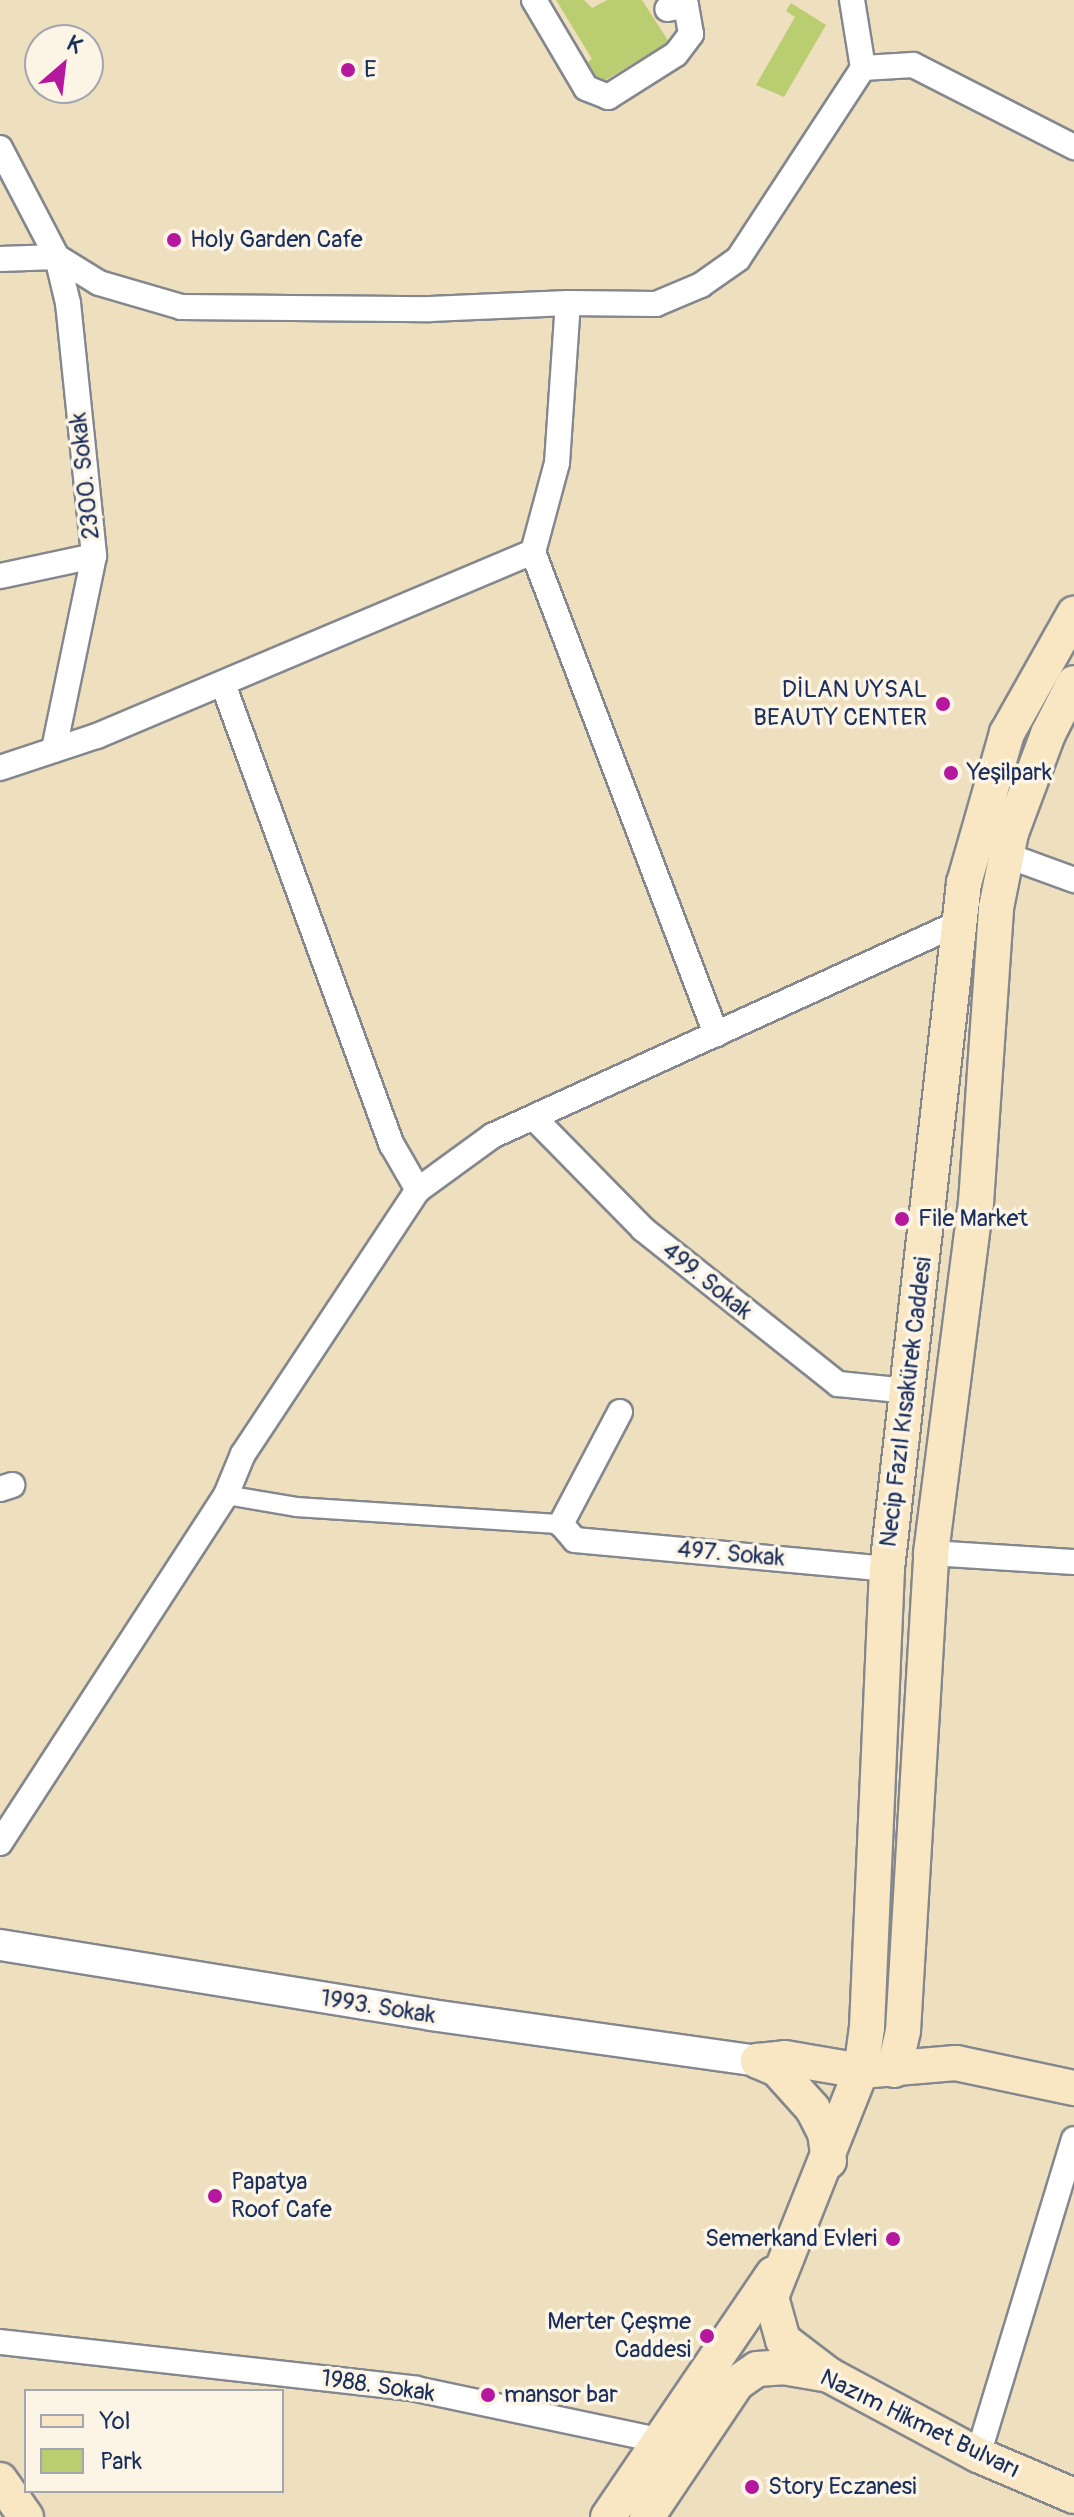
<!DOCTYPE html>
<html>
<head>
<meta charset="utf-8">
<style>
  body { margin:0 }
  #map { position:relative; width:1074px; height:2517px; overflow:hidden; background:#eee0be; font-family:Pangolin,sans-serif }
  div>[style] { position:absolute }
  .green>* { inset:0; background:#bacd70 }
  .roads { filter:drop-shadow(2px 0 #84888e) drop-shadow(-2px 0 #84888e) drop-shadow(0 2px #84888e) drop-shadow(0 -2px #84888e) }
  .pedestrian>* { height:18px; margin:-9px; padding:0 9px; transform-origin:9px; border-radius:9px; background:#fff }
  .minor>* { height:24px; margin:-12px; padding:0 12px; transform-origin:12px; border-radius:12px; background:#fff }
  .tertiary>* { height:30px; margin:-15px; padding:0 15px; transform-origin:15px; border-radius:15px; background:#fff }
  .secondary>* { height:34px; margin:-17px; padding:0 17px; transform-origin:17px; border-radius:17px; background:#f9e7c3 }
  .dots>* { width:22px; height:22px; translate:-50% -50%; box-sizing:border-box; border:4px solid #fcf5e5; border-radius:50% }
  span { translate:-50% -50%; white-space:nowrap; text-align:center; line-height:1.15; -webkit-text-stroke:7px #fcf5e5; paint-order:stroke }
  .poi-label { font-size:24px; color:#1b2f5e }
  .left { translate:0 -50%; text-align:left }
  .right { translate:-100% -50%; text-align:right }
  .street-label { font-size:24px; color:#1b2f5e }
  .legend { position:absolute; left:24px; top:2389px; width:260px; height:104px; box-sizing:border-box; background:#fcf5e5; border:2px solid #a2a6af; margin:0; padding:10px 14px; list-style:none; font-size:24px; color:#1b2f5e }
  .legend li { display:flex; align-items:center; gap:16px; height:40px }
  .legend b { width:40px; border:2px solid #a2a6af }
  .north { position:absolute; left:24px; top:24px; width:80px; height:80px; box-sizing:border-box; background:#fcf5e5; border:2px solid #a2a6af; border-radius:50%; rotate:28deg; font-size:22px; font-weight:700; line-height:32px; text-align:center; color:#1b2f5e }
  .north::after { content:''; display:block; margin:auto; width:28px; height:36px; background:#b5179e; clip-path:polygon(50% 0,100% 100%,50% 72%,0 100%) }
</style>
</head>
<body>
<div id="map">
  <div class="green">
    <i style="clip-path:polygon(556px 0,584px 0,592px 8px,607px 0,642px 0,669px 42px,597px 85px,584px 65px,592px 59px)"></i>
    <i style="clip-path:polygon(791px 3px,826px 25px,784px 97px,756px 85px,795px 17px,786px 11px)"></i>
  </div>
  <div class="roads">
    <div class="pedestrian">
      <i style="left:226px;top:1495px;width:71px;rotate:9.7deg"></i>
      <i style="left:296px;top:1507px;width:266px;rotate:3.7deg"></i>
    </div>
    <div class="minor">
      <i style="left:534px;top:0;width:102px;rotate:59.4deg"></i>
      <i style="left:586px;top:88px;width:24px;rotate:22deg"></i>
      <i style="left:608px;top:97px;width:80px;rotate:-32.3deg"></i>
      <i style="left:676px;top:54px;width:25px;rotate:-53deg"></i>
      <i style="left:691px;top:34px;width:29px;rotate:-100deg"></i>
      <i style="left:686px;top:5px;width:19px;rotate:168deg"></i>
      <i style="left:852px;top:0;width:69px;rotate:80.8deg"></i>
      <i style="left:0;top:148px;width:123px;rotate:62.4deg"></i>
      <i style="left:57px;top:257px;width:49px;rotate:31.8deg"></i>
      <i style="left:99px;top:283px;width:85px;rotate:16.3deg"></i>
      <i style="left:181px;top:307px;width:249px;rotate:0.5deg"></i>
      <i style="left:430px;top:309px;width:138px;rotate:-2.5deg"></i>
      <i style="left:0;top:259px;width:57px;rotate:-2deg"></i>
      <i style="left:57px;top:257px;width:47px;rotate:76.6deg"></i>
      <i style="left:68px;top:303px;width:254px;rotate:84.1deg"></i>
      <i style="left:94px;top:556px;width:198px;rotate:101.7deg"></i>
      <i style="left:533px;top:552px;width:516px;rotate:69.21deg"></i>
      <i style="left:0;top:576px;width:96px;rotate:-12deg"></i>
      <i style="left:223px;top:684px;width:491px;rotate:69.9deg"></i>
      <i style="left:392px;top:1145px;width:52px;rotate:60deg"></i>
      <i style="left:0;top:768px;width:102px;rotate:-18.3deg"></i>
      <i style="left:97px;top:736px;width:473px;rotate:-22.9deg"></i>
      <i style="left:533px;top:552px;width:92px;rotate:-74.9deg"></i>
      <i style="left:557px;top:463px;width:160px;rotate:-86.1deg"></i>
      <i style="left:568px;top:303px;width:88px;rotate:0.7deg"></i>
      <i style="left:656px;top:304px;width:49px;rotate:-22.9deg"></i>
      <i style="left:701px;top:285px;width:45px;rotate:-35.1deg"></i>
      <i style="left:738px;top:259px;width:228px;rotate:-56.8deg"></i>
      <i style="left:863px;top:68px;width:50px;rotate:-3.4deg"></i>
      <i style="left:913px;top:65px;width:181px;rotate:27deg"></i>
      <i style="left:1003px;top:854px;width:76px;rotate:20.1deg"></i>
      <i style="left:535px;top:1119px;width:154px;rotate:45.5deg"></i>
      <i style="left:643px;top:1229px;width:249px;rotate:38.5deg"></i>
      <i style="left:838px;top:1384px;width:70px;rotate:5.7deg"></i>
      <i style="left:620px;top:1412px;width:127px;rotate:117.8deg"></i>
      <i style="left:561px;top:1524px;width:21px;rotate:49deg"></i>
      <i style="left:575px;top:1540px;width:313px;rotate:5.3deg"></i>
      <i style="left:0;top:1489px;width:13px;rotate:-18deg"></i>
      <i style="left:931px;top:1553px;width:143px;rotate:3.6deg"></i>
      <i style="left:0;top:1843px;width:415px;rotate:-57deg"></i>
      <i style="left:226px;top:1495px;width:44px;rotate:-67.5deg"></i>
      <i style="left:243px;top:1454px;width:317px;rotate:-56.5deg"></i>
      <i style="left:418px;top:1190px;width:92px;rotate:-36.1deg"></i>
      <i style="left:492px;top:1136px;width:516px;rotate:-24.53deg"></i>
      <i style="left:0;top:2342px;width:419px;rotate:6.4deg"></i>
      <i style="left:416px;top:2389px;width:246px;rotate:11.9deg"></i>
      <i style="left:978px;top:2455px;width:330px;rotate:-73.1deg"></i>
    </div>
    <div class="tertiary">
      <i style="left:0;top:1945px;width:437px;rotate:9.2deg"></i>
      <i style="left:431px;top:2015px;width:330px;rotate:8deg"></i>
    </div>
    <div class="secondary">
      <i style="left:894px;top:2070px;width:40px;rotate:-77deg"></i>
      <i style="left:903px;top:2031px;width:479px;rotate:-86.6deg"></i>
      <i style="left:931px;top:1553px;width:353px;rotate:-82.7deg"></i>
      <i style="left:976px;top:1203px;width:296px;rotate:-86.1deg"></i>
      <i style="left:996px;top:908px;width:76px;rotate:-78.7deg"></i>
      <i style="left:1011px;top:833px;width:106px;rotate:-69.5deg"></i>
      <i style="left:1048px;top:734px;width:57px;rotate:-63deg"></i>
      <i style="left:829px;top:2161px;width:28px;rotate:-98deg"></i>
      <i style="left:825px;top:2133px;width:27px;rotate:-117deg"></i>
      <i style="left:813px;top:2109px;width:54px;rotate:-132deg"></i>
      <i style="left:777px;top:2069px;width:21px;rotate:-157deg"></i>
      <i style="left:758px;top:2061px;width:27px;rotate:-6deg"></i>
      <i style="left:785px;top:2058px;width:77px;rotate:9.7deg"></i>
      <i style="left:861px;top:2071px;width:95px;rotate:-4.8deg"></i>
      <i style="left:956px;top:2063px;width:121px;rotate:12deg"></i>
      <i style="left:829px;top:2375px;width:58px;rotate:-142.7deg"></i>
      <i style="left:783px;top:2340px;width:45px;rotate:-105.6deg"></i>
      <i style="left:771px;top:2297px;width:243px;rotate:-68.3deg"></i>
      <i style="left:861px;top:2071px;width:44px;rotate:-82.2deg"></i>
      <i style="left:867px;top:2027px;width:458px;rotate:-87.5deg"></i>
      <i style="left:887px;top:1569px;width:690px;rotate:-83.6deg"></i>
      <i style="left:964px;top:883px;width:156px;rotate:-74deg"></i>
      <i style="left:1007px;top:733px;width:137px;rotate:-60.6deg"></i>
      <i style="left:0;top:2480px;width:45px;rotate:54.9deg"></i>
      <i style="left:608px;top:2517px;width:294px;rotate:-55.8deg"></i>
      <i style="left:647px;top:2517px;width:161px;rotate:-56.1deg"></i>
      <i style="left:737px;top:2383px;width:24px;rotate:-35deg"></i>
      <i style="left:757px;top:2369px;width:26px;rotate:-4deg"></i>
      <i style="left:783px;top:2367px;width:47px;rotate:9.9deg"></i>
      <i style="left:829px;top:2375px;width:169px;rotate:28.2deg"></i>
      <i style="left:978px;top:2455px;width:104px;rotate:23.1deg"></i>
    </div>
  </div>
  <div class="dots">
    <i style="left:348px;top:70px;background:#b5179e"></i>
    <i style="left:174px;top:240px;background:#b5179e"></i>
    <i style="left:943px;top:704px;background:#b5179e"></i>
    <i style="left:951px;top:773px;background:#b5179e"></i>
    <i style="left:902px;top:1219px;background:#b5179e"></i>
    <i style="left:215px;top:2196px;background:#b5179e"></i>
    <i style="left:893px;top:2239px;background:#b5179e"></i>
    <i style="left:707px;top:2336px;background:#b5179e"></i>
    <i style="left:488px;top:2395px;background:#b5179e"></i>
    <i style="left:752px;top:2487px;background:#b5179e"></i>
  </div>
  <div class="poi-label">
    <span class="left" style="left:364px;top:70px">E</span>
    <span class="left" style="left:190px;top:240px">Holy Garden Cafe</span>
    <span class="right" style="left:927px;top:704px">DİLAN UYSAL<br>BEAUTY CENTER</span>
    <span class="left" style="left:967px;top:773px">Yeşilpark</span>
    <span class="left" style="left:918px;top:1219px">File Market</span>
    <span class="left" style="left:231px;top:2196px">Papatya<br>Roof Cafe</span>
    <span class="right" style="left:877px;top:2239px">Semerkand Evleri</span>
    <span class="right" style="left:691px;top:2336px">Merter Çeşme<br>Caddesi</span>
    <span class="left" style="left:504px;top:2395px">mansor bar</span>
    <span class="left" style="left:768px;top:2487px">Story Eczanesi</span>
  </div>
  <div class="street-label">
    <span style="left:85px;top:476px;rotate:-96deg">2300. Sokak</span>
    <span style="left:707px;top:1281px;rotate:39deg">499. Sokak</span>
    <span style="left:906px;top:1402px;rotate:-83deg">Necip Fazıl Kısakürek Caddesi</span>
    <span style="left:731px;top:1554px;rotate:5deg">497. Sokak</span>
    <span style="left:378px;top:2007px;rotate:9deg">1993. Sokak</span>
    <span style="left:378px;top:2386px;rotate:8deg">1988. Sokak</span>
    <span style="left:920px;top:2424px;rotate:26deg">Nazım Hikmet Bulvarı</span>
  </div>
  <ul class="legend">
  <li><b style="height:10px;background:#f9e7c3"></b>Yol</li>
  <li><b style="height:22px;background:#bacd70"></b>Park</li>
  </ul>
  <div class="north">K</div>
</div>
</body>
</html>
